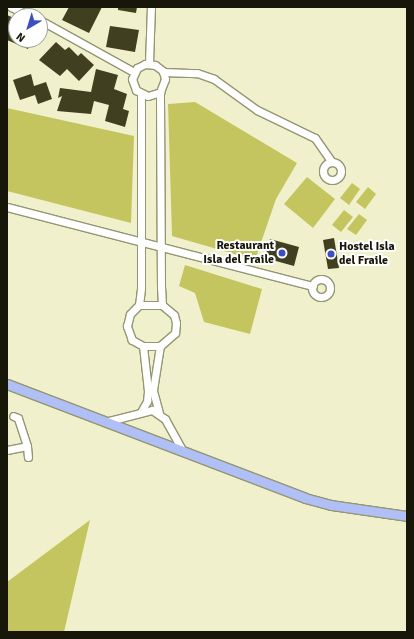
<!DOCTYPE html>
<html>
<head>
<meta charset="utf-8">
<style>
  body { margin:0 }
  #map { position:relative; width:414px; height:639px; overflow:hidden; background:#f0f1cc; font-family:Signika,sans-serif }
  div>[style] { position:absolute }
  .green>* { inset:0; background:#c5c55f }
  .building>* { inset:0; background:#404021 }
  .roads { filter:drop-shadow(1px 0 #949572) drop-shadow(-1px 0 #949572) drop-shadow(0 1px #949572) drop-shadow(0 -1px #949572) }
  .minor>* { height:7px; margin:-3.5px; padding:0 3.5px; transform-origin:3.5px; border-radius:3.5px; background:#fff }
  .minor>.ring { margin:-3.5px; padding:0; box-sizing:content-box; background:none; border:7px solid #fff; border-radius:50% }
  .major>* { height:9px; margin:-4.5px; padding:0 4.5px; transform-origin:4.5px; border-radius:4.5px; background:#b0bff5 }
  .dots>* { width:11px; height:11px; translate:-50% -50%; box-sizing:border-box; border:2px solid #fff; border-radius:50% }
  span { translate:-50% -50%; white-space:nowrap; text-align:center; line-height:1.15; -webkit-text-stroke:4px #fff; paint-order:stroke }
  .poi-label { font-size:12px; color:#161609; font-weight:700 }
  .right { translate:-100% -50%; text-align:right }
  .left { translate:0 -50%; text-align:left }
  .frame { position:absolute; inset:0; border:8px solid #161609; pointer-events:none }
  .north { position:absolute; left:8px; top:8px; width:40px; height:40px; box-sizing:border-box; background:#fff; border:1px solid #a2a29d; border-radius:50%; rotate:218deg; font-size:11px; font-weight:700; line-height:16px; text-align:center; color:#161609 }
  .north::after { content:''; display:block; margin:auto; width:14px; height:18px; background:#3c4fc2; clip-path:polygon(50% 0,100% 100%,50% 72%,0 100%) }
</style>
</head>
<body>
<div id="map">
  <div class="green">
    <i style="clip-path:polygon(195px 102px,297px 163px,276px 199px,255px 260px,172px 236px,168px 104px)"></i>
    <i style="clip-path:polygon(7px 108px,134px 136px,131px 223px,7px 191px)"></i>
    <i style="clip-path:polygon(307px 177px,335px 199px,313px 228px,284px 204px)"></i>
    <i style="clip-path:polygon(352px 183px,360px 189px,349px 205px,340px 198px)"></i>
    <i style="clip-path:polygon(368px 187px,376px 194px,365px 209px,356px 202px)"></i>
    <i style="clip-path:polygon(344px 210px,353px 217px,341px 232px,332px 225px)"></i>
    <i style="clip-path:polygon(359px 214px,367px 220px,356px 235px,347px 229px)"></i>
    <i style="clip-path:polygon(185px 265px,262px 289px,250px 334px,204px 322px,195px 293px,179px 286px)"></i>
    <i style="clip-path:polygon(90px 520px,64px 632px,7px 632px,7px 582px)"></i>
  </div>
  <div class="building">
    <i style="clip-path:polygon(69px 7px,102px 7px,89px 33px,62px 20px)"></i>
    <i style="clip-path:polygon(118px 7px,137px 7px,136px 13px,118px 10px)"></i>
    <i style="clip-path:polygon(7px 15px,16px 19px,16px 40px,32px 40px,28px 49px,7px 40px)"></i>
    <i style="clip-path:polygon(110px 26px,139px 30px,135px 52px,106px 47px)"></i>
    <i style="clip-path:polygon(56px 42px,65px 50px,69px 47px,78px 56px,81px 53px,94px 65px,79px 81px,67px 69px,60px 76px,39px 60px)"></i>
    <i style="clip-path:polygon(96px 69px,118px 75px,114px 89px,127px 94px,123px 109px,129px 111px,125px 127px,105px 121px,109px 105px,94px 101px,91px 114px,57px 111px,62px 96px,58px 98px,60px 88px,91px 92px)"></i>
    <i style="clip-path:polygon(31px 74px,34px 86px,46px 82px,52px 99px,38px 104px,35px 95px,20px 100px,13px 80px)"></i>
    <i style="clip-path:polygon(334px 238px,339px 268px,328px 269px,323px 240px)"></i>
    <i style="clip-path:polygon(270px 239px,299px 247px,294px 266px,265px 258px)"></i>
  </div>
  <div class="roads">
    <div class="minor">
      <i style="left:11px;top:7px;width:22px;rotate:24deg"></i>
      <i style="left:40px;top:20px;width:107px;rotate:29deg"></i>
      <i style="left:149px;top:63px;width:56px;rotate:-88deg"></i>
      <i style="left:163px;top:72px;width:34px;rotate:2deg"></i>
      <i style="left:197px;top:73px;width:18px;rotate:19deg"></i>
      <i style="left:214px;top:79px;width:53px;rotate:35.8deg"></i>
      <i style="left:257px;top:110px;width:64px;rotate:25.8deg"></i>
      <i style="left:315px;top:138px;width:29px;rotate:55deg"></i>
      <i class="ring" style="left:323px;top:162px;width:11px;height:11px"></i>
      <i style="left:7px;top:207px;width:316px;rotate:14.5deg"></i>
      <i class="ring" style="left:312px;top:279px;width:11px;height:11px"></i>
      <i style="left:139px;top:305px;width:23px"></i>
      <i style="left:143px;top:346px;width:17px"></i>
      <i style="left:141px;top:412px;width:13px;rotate:-61deg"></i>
      <i style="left:147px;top:401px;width:10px;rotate:-84deg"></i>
      <i style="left:148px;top:391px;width:45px;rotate:-96.3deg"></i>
      <i style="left:143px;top:346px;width:13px;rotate:-151deg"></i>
      <i style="left:132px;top:340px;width:15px;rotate:-110deg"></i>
      <i style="left:127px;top:326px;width:12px;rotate:-76deg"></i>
      <i style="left:130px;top:314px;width:13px;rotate:-45deg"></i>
      <i style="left:139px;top:305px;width:17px;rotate:-83deg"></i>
      <i style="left:141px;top:288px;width:194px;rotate:-90deg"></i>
      <i style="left:159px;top:413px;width:24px;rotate:-105deg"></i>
      <i style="left:153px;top:390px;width:45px;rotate:-81deg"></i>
      <i style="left:160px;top:346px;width:20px;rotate:-41deg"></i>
      <i style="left:175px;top:333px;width:10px;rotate:-84deg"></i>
      <i style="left:176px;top:323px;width:8px;rotate:-104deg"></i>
      <i style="left:174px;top:315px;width:16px;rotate:-140deg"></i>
      <i style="left:162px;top:305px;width:17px;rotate:-93deg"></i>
      <i style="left:161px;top:288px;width:196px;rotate:-90.3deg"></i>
      <i style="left:160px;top:92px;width:14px;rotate:-69deg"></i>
      <i style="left:165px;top:79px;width:8px;rotate:-104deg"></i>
      <i style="left:163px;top:71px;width:10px;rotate:-143deg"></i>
      <i style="left:155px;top:65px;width:10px;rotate:-174deg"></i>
      <i style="left:145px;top:64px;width:9px;rotate:153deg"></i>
      <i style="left:137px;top:68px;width:12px;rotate:114deg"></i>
      <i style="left:132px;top:79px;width:12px;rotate:70deg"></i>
      <i style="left:136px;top:90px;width:13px;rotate:27deg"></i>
      <i style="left:148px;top:96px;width:13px;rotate:-18deg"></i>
      <i style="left:105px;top:422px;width:49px;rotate:-14.3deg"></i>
      <i style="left:152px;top:410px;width:16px;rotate:35deg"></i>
      <i style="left:165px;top:419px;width:37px;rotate:61deg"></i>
      <i style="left:27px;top:446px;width:11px;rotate:85deg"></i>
      <i style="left:7px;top:450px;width:20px;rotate:-11deg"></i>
      <i style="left:27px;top:446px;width:29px;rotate:-108deg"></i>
      <i style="left:18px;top:418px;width:5px;rotate:-158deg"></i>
    </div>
    <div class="major">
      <i style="left:7px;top:384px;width:319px;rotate:20.9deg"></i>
      <i style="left:305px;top:498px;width:27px;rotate:15deg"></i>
      <i style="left:331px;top:505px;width:77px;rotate:8.2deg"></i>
    </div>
  </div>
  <div class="dots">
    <i style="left:282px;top:253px;background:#3c4fc2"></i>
    <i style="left:331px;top:254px;background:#3c4fc2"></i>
  </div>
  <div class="poi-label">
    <span class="right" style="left:274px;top:253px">Restaurant<br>Isla del Fraile</span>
    <span class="left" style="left:339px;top:254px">Hostel Isla<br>del Fraile</span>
  </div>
  <div class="frame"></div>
  <div class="north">N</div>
</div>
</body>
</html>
